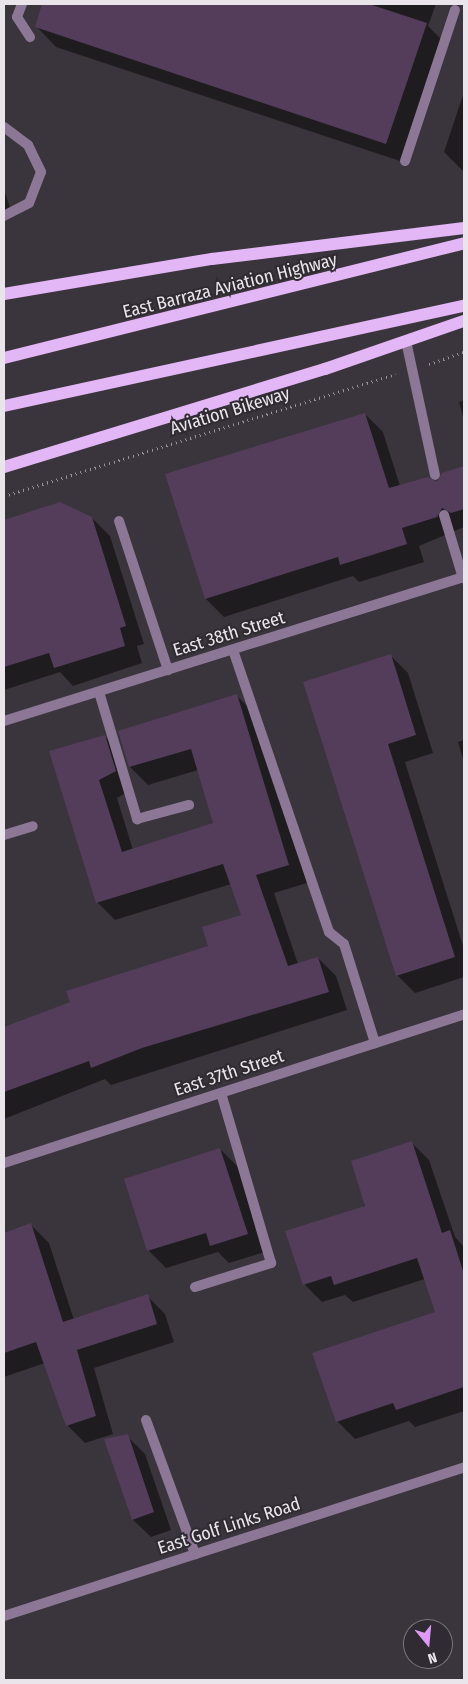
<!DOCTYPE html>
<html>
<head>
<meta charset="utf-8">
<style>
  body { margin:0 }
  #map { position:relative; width:468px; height:1684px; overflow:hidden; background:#3a353c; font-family:"Fira Sans Condensed",sans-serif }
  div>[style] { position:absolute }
  .shadow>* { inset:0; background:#0007 }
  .building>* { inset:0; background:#533d5b }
  .path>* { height:3px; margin-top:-1.5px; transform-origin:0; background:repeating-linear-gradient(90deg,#969298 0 1px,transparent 0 5px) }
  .service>* { height:10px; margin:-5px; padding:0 5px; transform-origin:5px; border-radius:5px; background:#8d7796 }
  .minor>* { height:10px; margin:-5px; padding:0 5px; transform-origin:5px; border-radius:5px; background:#8d7796 }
  .primary>* { height:12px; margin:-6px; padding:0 6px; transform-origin:6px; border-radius:6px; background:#e3b6f5 }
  span { translate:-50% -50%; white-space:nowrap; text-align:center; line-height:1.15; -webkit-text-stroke:4px #302b32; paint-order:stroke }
  .street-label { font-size:18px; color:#e9e5ea }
  .frame { position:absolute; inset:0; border:5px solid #e9e5ea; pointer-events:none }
  .north { position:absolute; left:403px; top:1619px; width:50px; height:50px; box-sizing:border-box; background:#302b32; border:1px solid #7a757c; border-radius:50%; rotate:163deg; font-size:14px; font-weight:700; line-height:20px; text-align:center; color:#e9e5ea }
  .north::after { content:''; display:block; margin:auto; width:18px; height:22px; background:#dc99f5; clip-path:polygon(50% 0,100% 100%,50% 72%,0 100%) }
</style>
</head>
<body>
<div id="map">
  <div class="shadow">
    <i style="clip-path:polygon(44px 4px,436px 4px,428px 26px,446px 44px,406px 163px,56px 47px,36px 26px)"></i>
    <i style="clip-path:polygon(464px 92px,464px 172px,444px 152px)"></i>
    <i style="clip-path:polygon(4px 190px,13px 216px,4px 220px)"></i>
    <i style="clip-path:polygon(464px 400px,464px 420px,459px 402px)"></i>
    <i style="clip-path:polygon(365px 414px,383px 432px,400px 486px,437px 483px,442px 474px,464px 467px,464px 527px,419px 546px,424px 562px,359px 582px,353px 576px,224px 617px,206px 599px,167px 475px)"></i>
    <i style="clip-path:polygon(60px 503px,92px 518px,110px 536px,144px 644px,137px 646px,142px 663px,73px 686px,60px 672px,4px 690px,4px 521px)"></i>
    <i style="clip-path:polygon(390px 655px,408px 673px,433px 753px,405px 762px,464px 949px,464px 977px,415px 993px,397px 975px,304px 683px)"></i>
    <i style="clip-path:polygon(236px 695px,255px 714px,307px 883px,274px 893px,298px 964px,318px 958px,336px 976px,347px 1010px,111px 1085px,105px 1079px,4px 1119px,4px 1020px,6px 1028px,210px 946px,242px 916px,231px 884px,115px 920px,97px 902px,51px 752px,104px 736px,122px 754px,133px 789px,117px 798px,133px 850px,215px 824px,198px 770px,148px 785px,130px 767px)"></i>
    <i style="clip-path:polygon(464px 740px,464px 762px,458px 742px)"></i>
    <i style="clip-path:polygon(412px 1143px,429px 1160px,455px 1237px,464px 1247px,464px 1411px,415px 1427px,409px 1421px,355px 1439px,337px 1421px,436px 1313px,425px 1279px,353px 1302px,345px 1295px,322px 1302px,304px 1284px)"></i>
    <i style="clip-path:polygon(220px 1149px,238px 1167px,265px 1252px,229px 1263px,218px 1252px,166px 1268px,149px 1251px,126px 1180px)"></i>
    <i style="clip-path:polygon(31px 1225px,49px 1243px,74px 1320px,147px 1296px,165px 1314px,174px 1342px,94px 1368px,113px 1434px,85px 1443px,67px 1425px,45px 1363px,4px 1377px,4px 1234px)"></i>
    <i style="clip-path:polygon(127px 1436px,145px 1454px,171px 1530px,151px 1537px,133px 1520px)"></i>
  </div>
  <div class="building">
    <i style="clip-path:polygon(42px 4px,369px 4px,427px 23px,386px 144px,35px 27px)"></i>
    <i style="clip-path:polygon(365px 413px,389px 488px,428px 477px,437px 482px,442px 473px,464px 466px,464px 509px,451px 513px,442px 508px,437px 517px,402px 528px,407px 544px,340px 565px,338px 557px,205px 599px,165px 474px)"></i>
    <i style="clip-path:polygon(60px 502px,92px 517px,126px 626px,120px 628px,125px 646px,54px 668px,49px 653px,4px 667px,4px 520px)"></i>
    <i style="clip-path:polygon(391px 654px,416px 735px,388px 744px,455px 957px,396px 976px,303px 682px)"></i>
    <i style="clip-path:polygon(237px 694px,289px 865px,256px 875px,288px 966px,318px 957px,329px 992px,142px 1048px,91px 1068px,89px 1061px,4px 1092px,4px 1027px,70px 1002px,66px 991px,208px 946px,202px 927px,241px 915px,223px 864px,96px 903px,49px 751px,105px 735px,116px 771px,99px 780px,122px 852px,213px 823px,191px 749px,129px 767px,118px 731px)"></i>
    <i style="clip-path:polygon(412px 1141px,442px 1233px,450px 1230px,464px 1274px,464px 1387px,396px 1410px,393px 1403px,336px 1422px,312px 1353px,435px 1312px,417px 1258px,334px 1285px,331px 1276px,303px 1285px,285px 1231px,365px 1206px,351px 1161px)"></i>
    <i style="clip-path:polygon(220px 1148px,248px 1234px,210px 1246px,206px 1233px,147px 1251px,124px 1179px)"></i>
    <i style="clip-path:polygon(31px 1223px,63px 1322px,148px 1294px,157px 1324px,77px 1350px,96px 1416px,66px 1426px,36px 1342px,4px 1353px,4px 1233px)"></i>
    <i style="clip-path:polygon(128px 1434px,154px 1512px,132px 1520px,104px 1439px)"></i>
  </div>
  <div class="path">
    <i style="left:429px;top:364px;width:37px;rotate:-19deg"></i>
    <i style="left:4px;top:496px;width:410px;rotate:-17.3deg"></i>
  </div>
  <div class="service">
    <i style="left:22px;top:4px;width:14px;rotate:111deg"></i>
    <i style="left:17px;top:17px;width:24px;rotate:57deg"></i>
    <i style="left:4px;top:127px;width:30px;rotate:37deg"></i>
    <i style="left:28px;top:145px;width:30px;rotate:64deg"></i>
    <i style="left:41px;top:172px;width:33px;rotate:111deg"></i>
    <i style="left:29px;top:203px;width:28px;rotate:153deg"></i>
    <i style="left:405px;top:161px;width:159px;rotate:-71.7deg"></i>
    <i style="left:406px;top:341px;width:137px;rotate:77.8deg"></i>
    <i style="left:444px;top:515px;width:66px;rotate:73.2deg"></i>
    <i style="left:119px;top:521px;width:157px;rotate:71.8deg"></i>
    <i style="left:233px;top:650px;width:298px;rotate:71.2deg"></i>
    <i style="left:329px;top:932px;width:19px;rotate:39deg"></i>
    <i style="left:344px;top:944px;width:104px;rotate:72.6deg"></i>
    <i style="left:99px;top:692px;width:133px;rotate:73.3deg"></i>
    <i style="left:137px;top:819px;width:54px;rotate:-15.1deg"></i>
    <i style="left:4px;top:835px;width:30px;rotate:-17deg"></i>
    <i style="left:195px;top:1287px;width:80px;rotate:-17.5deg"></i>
    <i style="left:271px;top:1263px;width:177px;rotate:-106.4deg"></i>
    <i style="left:146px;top:1420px;width:143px;rotate:69.9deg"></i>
  </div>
  <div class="minor">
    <i style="left:4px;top:721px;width:482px;rotate:-17.4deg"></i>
    <i style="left:4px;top:1163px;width:484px;rotate:-17.9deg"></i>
    <i style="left:4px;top:1616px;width:484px;rotate:-17.9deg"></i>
  </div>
  <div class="primary">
    <i style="left:4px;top:294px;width:211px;rotate:-9.6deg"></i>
    <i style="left:212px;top:259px;width:254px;rotate:-7deg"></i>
    <i style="left:4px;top:358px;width:474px;rotate:-14deg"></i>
    <i style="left:4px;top:406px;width:471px;rotate:-12.3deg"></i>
    <i style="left:4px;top:467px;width:336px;rotate:-17deg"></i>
    <i style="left:325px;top:369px;width:147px;rotate:-19.1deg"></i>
  </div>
  <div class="street-label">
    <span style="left:230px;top:286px;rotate:-14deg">East Barraza Aviation Highway</span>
    <span style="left:230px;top:411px;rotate:-17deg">Aviation Bikeway</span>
    <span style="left:229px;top:634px;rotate:-17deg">East 38th Street</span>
    <span style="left:229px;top:1073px;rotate:-18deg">East 37th Street</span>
    <span style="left:229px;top:1526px;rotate:-18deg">East Golf Links Road</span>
  </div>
  <div class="frame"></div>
  <div class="north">N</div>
</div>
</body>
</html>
